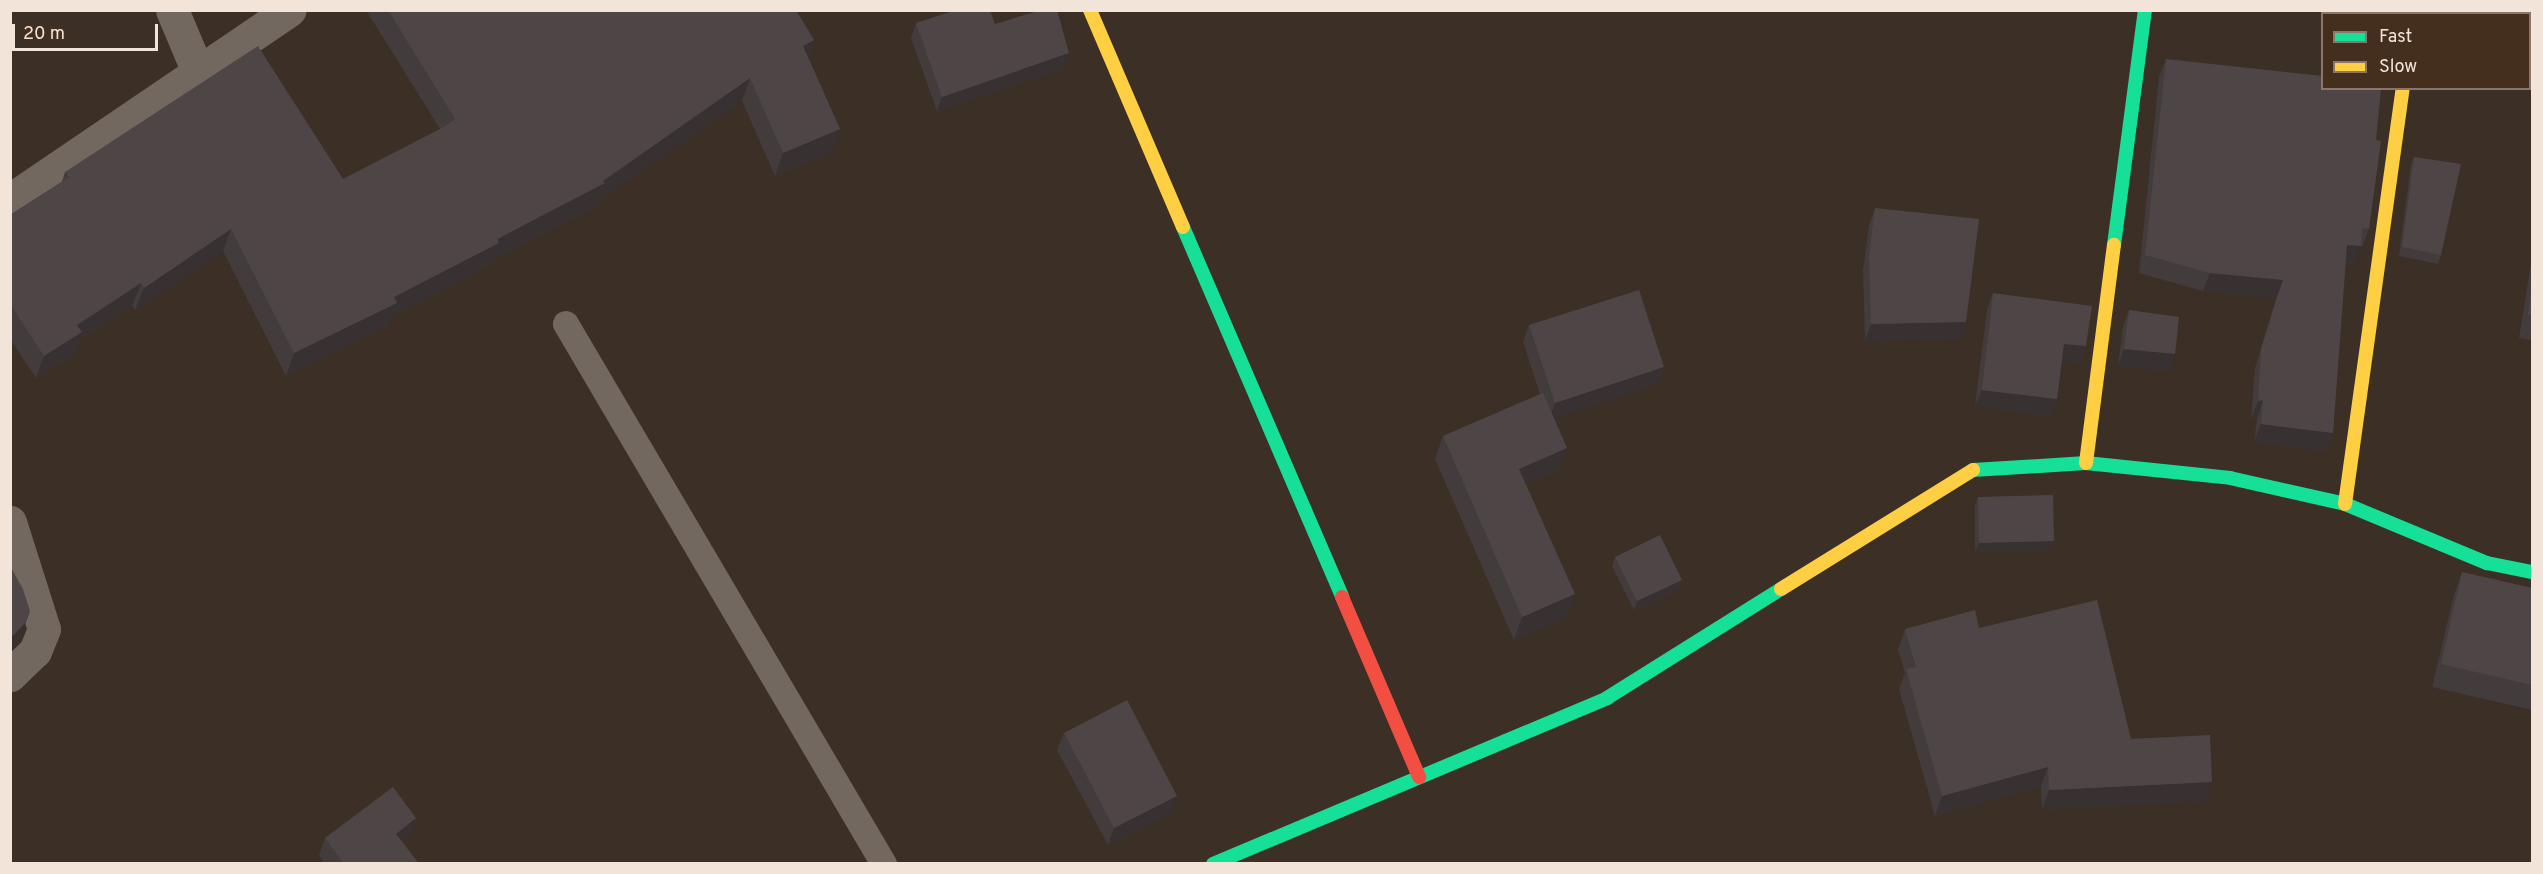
<!DOCTYPE html>
<html>
<head>
<meta charset="utf-8">
<style>
  body { margin:0 }
  #map { position:relative; width:2543px; height:874px; overflow:hidden; background:#3c2f26; font-family:Overpass,sans-serif }
  div>[style] { position:absolute }
  .lane>* { height:26px; margin:-13px; padding:0 13px; transform-origin:13px; border-radius:13px; background:#726860 }
  .street>* { height:33px; margin:-16.5px; padding:0 16.5px; transform-origin:16.5px; border-radius:16.5px; background:#726860 }
  .fast>* { height:14px; margin:-7px; padding:0 7px; transform-origin:7px; border-radius:7px; background:#16e098 }
  .slow>* { height:14px; margin:-7px; padding:0 7px; transform-origin:7px; border-radius:7px; background:#ffcf43 }
  .jam>* { height:14px; margin:-7px; padding:0 7px; transform-origin:7px; border-radius:7px; background:#f24e42 }
  .wall>* { inset:0; background:#433c3c }
  .shaded-wall>* { inset:0; background:#373131 }
  .building>* { inset:0; background:#4e4646 }
  span { translate:-50% -50%; white-space:nowrap; text-align:center; line-height:1.15; -webkit-text-stroke:4.5px #442e1e; paint-order:stroke }
  .frame { position:absolute; inset:0; border:12px solid #f3e4da; pointer-events:none }
  .legend { position:absolute; left:2321px; top:12px; width:210px; height:78px; box-sizing:border-box; background:#442e1e; border:2px solid #8a7769; margin:0; padding:8px 10px; list-style:none; font-size:18px; color:#f3e4da }
  .legend li { display:flex; align-items:center; gap:12px; height:30px }
  .legend b { width:30px; border:2px solid #8a7769 }
  .scale { position:absolute; left:12px; top:24px; width:146px; height:27px; box-sizing:border-box; border:3px solid #f3e4da; border-top:0; padding-left:8px; font-size:18px; line-height:21px; white-space:nowrap; color:#f3e4da; -webkit-text-stroke:4px #442e1e; paint-order:stroke }
</style>
</head>
<body>
<div id="map">
  <div class="lane">
    <i style="left:566px;top:324px;width:627px;rotate:59.51deg"></i>
  </div>
  <div class="street">
    <i style="left:172px;top:10px;width:67px;rotate:67.2deg"></i>
    <i style="left:2414px;top:14px;width:4px;rotate:-90deg"></i>
    <i style="left:10px;top:200px;width:338px;rotate:-34.2deg"></i>
    <i style="left:10px;top:522px;width:112px;rotate:72.4deg"></i>
    <i style="left:44px;top:629px;width:24px;rotate:112deg"></i>
    <i style="left:35px;top:651px;width:35px;rotate:136deg"></i>
  </div>
  <div class="fast">
    <i style="left:1183px;top:227px;width:403px;rotate:66.7deg"></i>
    <i style="left:2114px;top:245px;width:237px;rotate:-82.5deg"></i>
    <i style="left:1973px;top:470px;width:113px;rotate:-3.5deg"></i>
    <i style="left:2086px;top:463px;width:145px;rotate:5.9deg"></i>
    <i style="left:2230px;top:478px;width:118px;rotate:12.7deg"></i>
    <i style="left:2345px;top:504px;width:154px;rotate:22.6deg"></i>
    <i style="left:2487px;top:563px;width:46px;rotate:11.3deg"></i>
    <i style="left:1213px;top:864px;width:428px;rotate:-22.8deg"></i>
    <i style="left:1607px;top:698px;width:205px;rotate:-32.1deg"></i>
  </div>
  <div class="slow">
    <i style="left:1090px;top:10px;width:236px;rotate:66.8deg"></i>
    <i style="left:2086px;top:463px;width:220px;rotate:-82.7deg"></i>
    <i style="left:2345px;top:504px;width:420px;rotate:-82.1deg"></i>
    <i style="left:1781px;top:589px;width:226px;rotate:-31.8deg"></i>
  </div>
  <div class="jam">
    <i style="left:1342px;top:597px;width:196px;rotate:66.8deg"></i>
  </div>
  <div class="wall">
    <i style="clip-path:polygon(366px 10px,796px 10px,814px 40px,808px 57px,840px 129px,832px 152px,775px 176px,742px 101px,598px 201px,597px 206px,493px 260px,491px 265px,392px 316px,388px 325px,286px 376px,223px 251px,135px 310px,132px 306px,79px 340px,74px 355px,36px 378px,10px 339px,10px 215px,62px 182px,65px 172px,343px 179px,440px 129px)"></i>
    <i style="clip-path:polygon(916px 23px,995px 24px,1064px 68px,937px 111px,911px 38px)"></i>
    <i style="clip-path:polygon(2166px 59px,2376px 140px,2369px 229px,2362px 247px,2360px 247px,2354px 264px,2345px 264px,2333px 433px,2326px 451px,2254px 442px,2257px 419px,2251px 419px,2255px 368px,2276px 298px,2203px 291px,2139px 273px,2159px 77px)"></i>
    <i style="clip-path:polygon(2414px 157px,2441px 255px,2438px 264px,2399px 256px,2411px 165px)"></i>
    <i style="clip-path:polygon(1875px 208px,1960px 339px,1865px 341px,1863px 271px,1869px 225px)"></i>
    <i style="clip-path:polygon(2532px 257px,2532px 340px,2519px 338px)"></i>
    <i style="clip-path:polygon(1993px 293px,2086px 346px,2080px 363px,2062px 361px,2051px 416px,1975px 406px,1987px 310px)"></i>
    <i style="clip-path:polygon(2129px 310px,2169px 371px,2118px 366px,2123px 327px)"></i>
    <i style="clip-path:polygon(1529px 325px,1658px 384px,1554px 418px,1558px 471px,1526px 485px,1567px 617px,1514px 640px,1435px 459px,1443px 436px,1540px 394px,1523px 342px)"></i>
    <i style="clip-path:polygon(1978px 497px,2054px 541px,2051px 550px,1975px 552px,1975px 506px)"></i>
    <i style="clip-path:polygon(1615px 557px,1682px 580px,1679px 589px,1634px 610px,1612px 566px)"></i>
    <i style="clip-path:polygon(2462px 572px,2532px 588px,2532px 710px,2432px 687px,2454px 595px)"></i>
    <i style="clip-path:polygon(1979px 628px,2131px 739px,2205px 801px,2042px 809px,2041px 786px,1935px 816px,1899px 689px,1905px 673px,1898px 649px,1905px 629px)"></i>
    <i style="clip-path:polygon(1064px 733px,1171px 813px,1108px 845px,1057px 750px)"></i>
    <i style="clip-path:polygon(416px 818px,410px 835px,402px 841px,419px 864px,325px 864px,319px 855px,325px 838px)"></i>
  </div>
  <div class="shaded-wall">
    <i style="clip-path:polygon(814px 40px,806px 62px,803px 46px)"></i>
    <i style="clip-path:polygon(1069px 53px,1064px 68px,937px 111px,942px 97px)"></i>
    <i style="clip-path:polygon(750px 78px,742px 101px,598px 201px,597px 206px,493px 260px,491px 265px,392px 316px,388px 325px,286px 376px,294px 353px,394px 297px,603px 181px)"></i>
    <i style="clip-path:polygon(840px 129px,832px 152px,775px 176px,783px 153px)"></i>
    <i style="clip-path:polygon(231px 229px,223px 251px,135px 310px,144px 288px)"></i>
    <i style="clip-path:polygon(2347px 245px,2361px 246px,2354px 264px,2340px 263px)"></i>
    <i style="clip-path:polygon(2210px 273px,2283px 280px,2276px 298px,2203px 291px)"></i>
    <i style="clip-path:polygon(141px 283px,132px 306px,79px 340px,74px 355px,36px 378px,44px 356px,77px 325px)"></i>
    <i style="clip-path:polygon(1966px 322px,1960px 339px,1865px 341px,1871px 324px)"></i>
    <i style="clip-path:polygon(2064px 344px,2086px 346px,2080px 363px,2058px 361px)"></i>
    <i style="clip-path:polygon(2124px 349px,2175px 354px,2169px 371px,2118px 366px)"></i>
    <i style="clip-path:polygon(1664px 367px,1658px 384px,1549px 420px,1555px 403px)"></i>
    <i style="clip-path:polygon(1982px 390px,2057px 399px,2051px 416px,1975px 406px)"></i>
    <i style="clip-path:polygon(2263px 400px,2257px 419px,2251px 419px,2258px 401px)"></i>
    <i style="clip-path:polygon(2261px 424px,2333px 433px,2326px 451px,2254px 442px)"></i>
    <i style="clip-path:polygon(1567px 448px,1558px 471px,1511px 492px,1519px 469px)"></i>
    <i style="clip-path:polygon(2054px 541px,2051px 550px,1975px 552px,1979px 543px)"></i>
    <i style="clip-path:polygon(1682px 580px,1679px 589px,1634px 610px,1637px 601px)"></i>
    <i style="clip-path:polygon(1575px 594px,1567px 617px,1514px 640px,1522px 617px)"></i>
    <i style="clip-path:polygon(30px 611px,19px 640px,10px 649px,10px 636px)"></i>
    <i style="clip-path:polygon(2048px 767px,2041px 786px,1935px 816px,1942px 796px)"></i>
    <i style="clip-path:polygon(2212px 782px,2205px 801px,2042px 809px,2049px 790px)"></i>
    <i style="clip-path:polygon(1177px 796px,1171px 813px,1108px 845px,1114px 828px)"></i>
    <i style="clip-path:polygon(416px 818px,410px 835px,389px 850px,396px 834px)"></i>
  </div>
  <div class="building">
    <i style="clip-path:polygon(388px 10px,796px 10px,814px 40px,803px 46px,840px 129px,783px 153px,750px 78px,603px 181px,605px 183px,497px 239px,499px 243px,394px 297px,397px 303px,294px 353px,231px 229px,144px 288px,141px 283px,77px 325px,82px 332px,44px 356px,10px 304px,10px 215px,69px 177px,65px 172px,258px 46px,343px 179px,444px 127px,455px 119px)"></i>
    <i style="clip-path:polygon(956px 10px,990px 10px,995px 24px,1041px 10px,1057px 10px,1069px 53px,942px 97px,916px 23px)"></i>
    <i style="clip-path:polygon(2166px 59px,2322px 76px,2322px 88px,2381px 88px,2376px 140px,2381px 141px,2369px 229px,2362px 228px,2361px 246px,2347px 245px,2333px 433px,2261px 424px,2263px 400px,2258px 401px,2261px 349px,2283px 280px,2210px 273px,2145px 255px)"></i>
    <i style="clip-path:polygon(2414px 157px,2461px 164px,2441px 255px,2402px 247px)"></i>
    <i style="clip-path:polygon(1875px 208px,1979px 219px,1966px 322px,1871px 324px,1869px 255px)"></i>
    <i style="clip-path:polygon(2532px 285px,2532px 315px,2528px 315px)"></i>
    <i style="clip-path:polygon(1639px 290px,1664px 367px,1555px 403px,1529px 325px)"></i>
    <i style="clip-path:polygon(1993px 293px,2092px 306px,2086px 346px,2064px 344px,2057px 399px,1982px 390px)"></i>
    <i style="clip-path:polygon(2129px 310px,2179px 317px,2175px 354px,2124px 349px)"></i>
    <i style="clip-path:polygon(1543px 393px,1567px 448px,1519px 469px,1575px 594px,1522px 617px,1443px 436px)"></i>
    <i style="clip-path:polygon(2053px 495px,2054px 541px,1979px 543px,1978px 497px)"></i>
    <i style="clip-path:polygon(1660px 535px,1682px 580px,1637px 601px,1615px 557px)"></i>
    <i style="clip-path:polygon(10px 566px,23px 589px,30px 611px,25px 623px,14px 635px,10px 636px)"></i>
    <i style="clip-path:polygon(2462px 572px,2532px 588px,2532px 685px,2441px 664px)"></i>
    <i style="clip-path:polygon(2097px 600px,2131px 739px,2210px 735px,2212px 782px,2049px 790px,2048px 767px,1942px 796px,1906px 669px,1916px 667px,1905px 629px,1975px 610px,1979px 628px)"></i>
    <i style="clip-path:polygon(1127px 700px,1177px 796px,1114px 828px,1064px 733px)"></i>
    <i style="clip-path:polygon(393px 787px,416px 818px,396px 834px,419px 864px,344px 864px,325px 838px)"></i>
  </div>
  <div class="frame"></div>
  <ul class="legend">
  <li><b style="height:8px;background:#16e098"></b>Fast</li>
  <li><b style="height:8px;background:#ffcf43"></b>Slow</li>
  </ul>
  <div class="scale">20 m</div>
</div>
</body>
</html>
